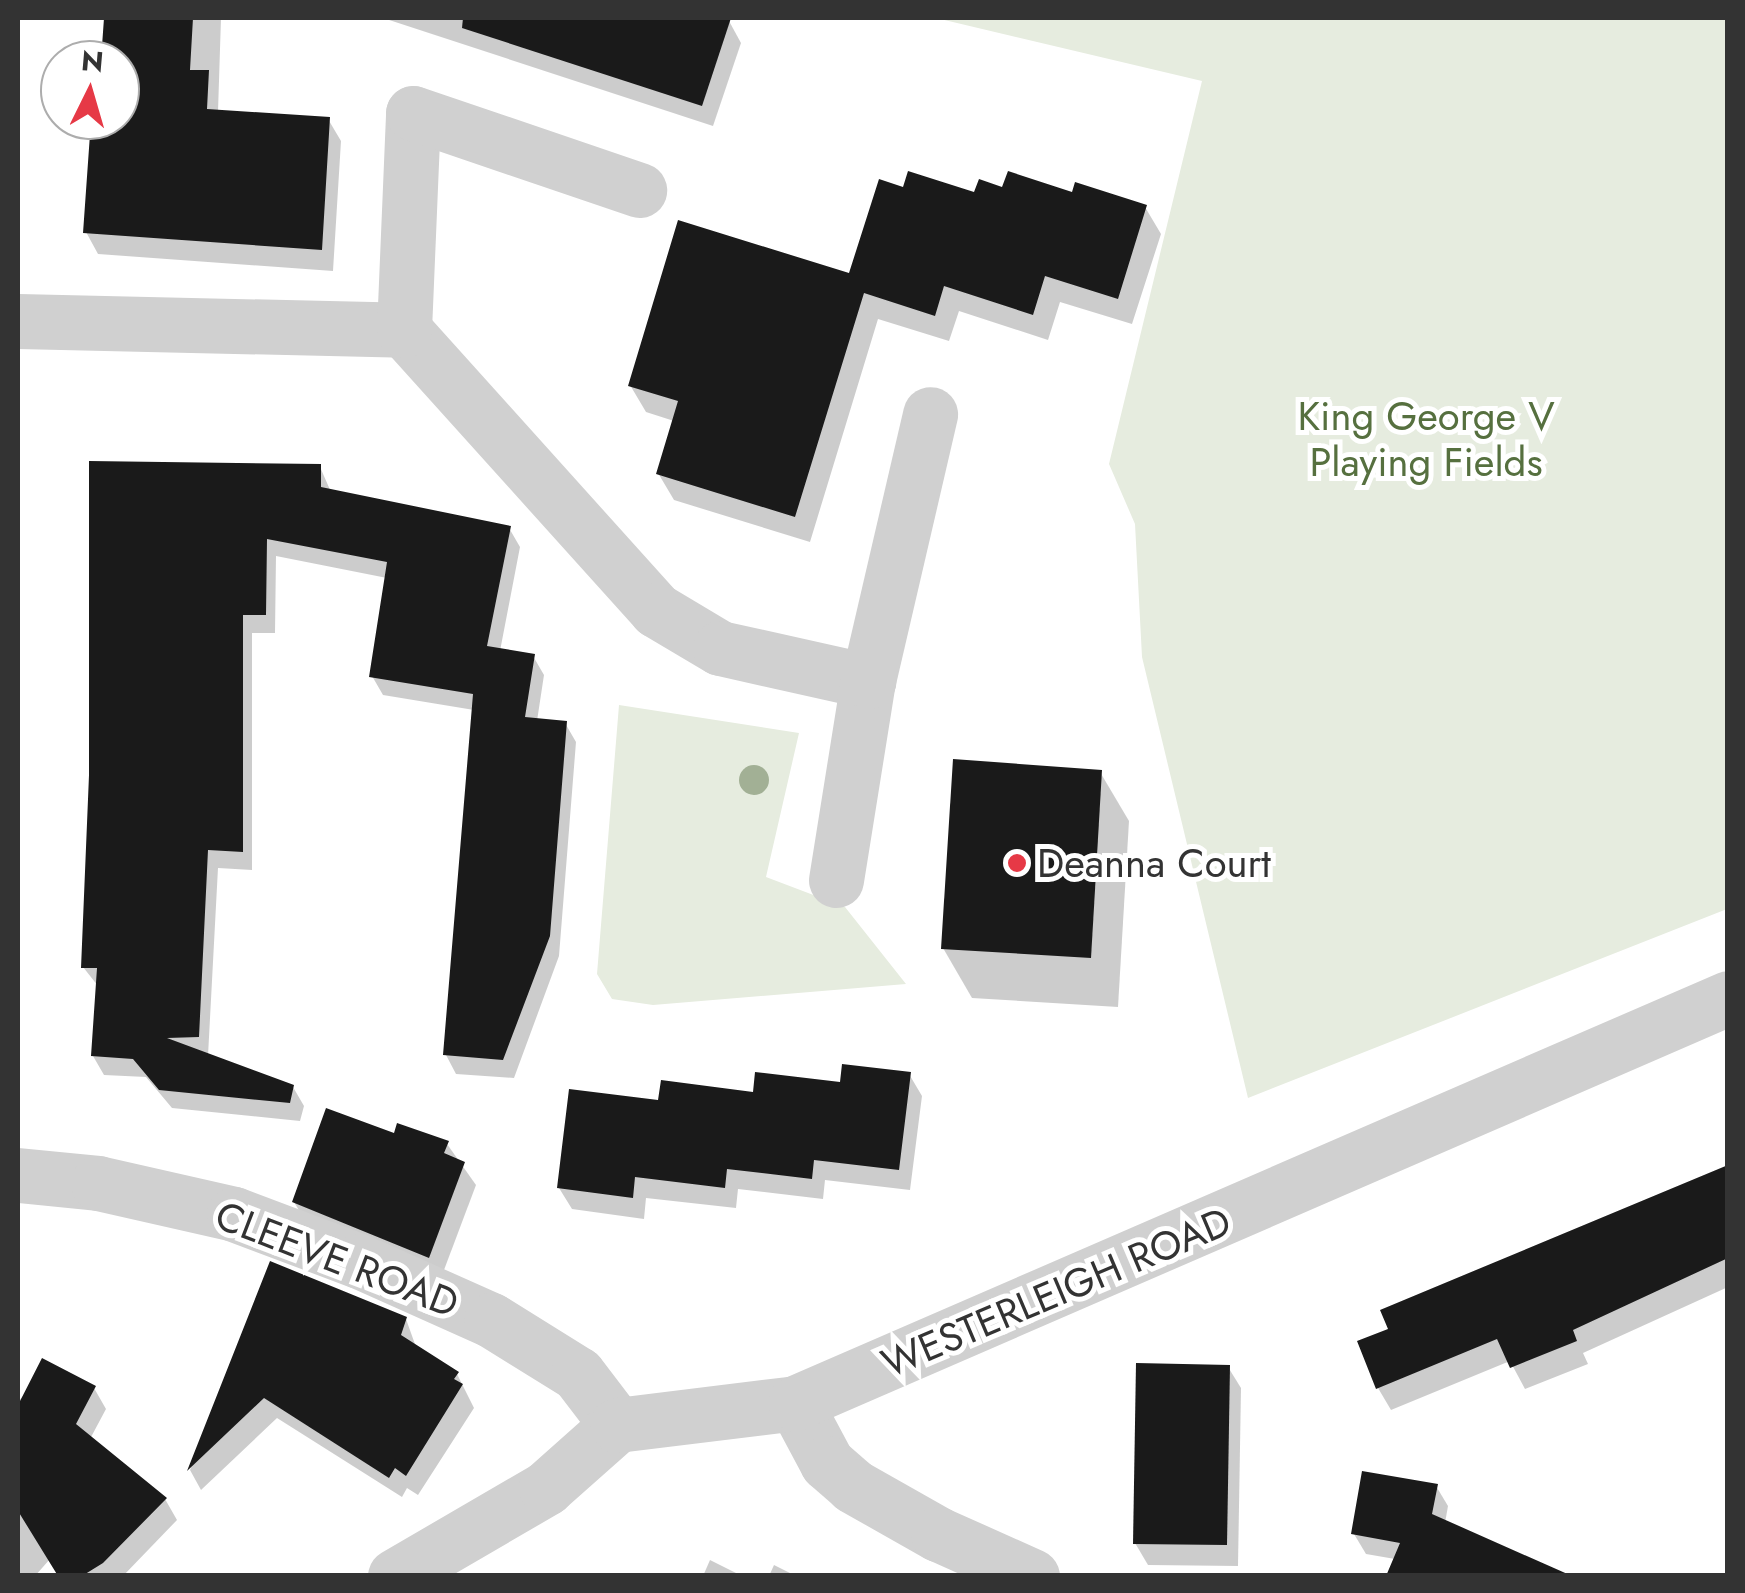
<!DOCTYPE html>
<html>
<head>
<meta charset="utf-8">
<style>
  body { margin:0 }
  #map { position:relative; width:1745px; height:1593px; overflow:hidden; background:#fff; font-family:Jost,sans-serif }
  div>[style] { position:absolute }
  .green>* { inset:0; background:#e6ecdf }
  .shadow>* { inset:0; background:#0003 }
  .building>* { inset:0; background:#1a1a1a }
  .minor>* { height:55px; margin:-27.5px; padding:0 27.5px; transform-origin:27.5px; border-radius:27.5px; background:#d0d0d0 }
  .trees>* { width:30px; height:30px; margin:-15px; border-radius:50%; background:#a2b095 }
  .dots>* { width:28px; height:28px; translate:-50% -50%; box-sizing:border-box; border:5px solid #fff; border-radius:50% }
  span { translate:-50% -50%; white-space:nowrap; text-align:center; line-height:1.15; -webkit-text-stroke:10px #fff; paint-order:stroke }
  .park-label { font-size:40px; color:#56703f }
  .poi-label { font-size:40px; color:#333 }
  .left { translate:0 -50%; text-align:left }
  .street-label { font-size:40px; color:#333 }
  .frame { position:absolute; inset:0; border:20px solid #333; pointer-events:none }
  .north { position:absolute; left:40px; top:40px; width:100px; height:100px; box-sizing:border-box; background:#fff; border:2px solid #adadad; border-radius:50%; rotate:5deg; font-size:28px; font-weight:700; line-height:40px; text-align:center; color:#333 }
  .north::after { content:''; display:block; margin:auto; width:35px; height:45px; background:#e63946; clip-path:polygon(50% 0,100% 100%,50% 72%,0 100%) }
</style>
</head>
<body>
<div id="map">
  <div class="green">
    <i style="clip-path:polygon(936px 18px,1727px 18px,1727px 909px,1248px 1098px,1142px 657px,1135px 524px,1109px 464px,1202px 81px)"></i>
    <i style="clip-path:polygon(619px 705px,799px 733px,766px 877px,845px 907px,906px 984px,653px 1005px,612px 999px,597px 974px)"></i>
  </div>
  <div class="shadow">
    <i style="clip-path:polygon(106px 18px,221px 18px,218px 112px,328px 119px,341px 141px,333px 271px,98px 254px,86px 232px,98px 120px,120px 120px,120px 60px,103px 60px)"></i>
    <i style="clip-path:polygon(383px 18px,717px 18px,729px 21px,741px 43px,713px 126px)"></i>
    <i style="clip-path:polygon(905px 190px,976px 195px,1004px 190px,1145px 207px,1161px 234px,1132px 324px,1060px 302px,1048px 340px,959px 311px,949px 341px,878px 319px,810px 542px,674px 500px,658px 473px,674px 421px,646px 412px,630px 385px,851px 276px)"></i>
    <i style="clip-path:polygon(320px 467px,331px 492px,509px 528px,520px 547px,500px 651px,533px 656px,544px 675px,537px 721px,565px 723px,576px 742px,559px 956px,514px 1078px,456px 1074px,446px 1055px,474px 710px,383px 695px,372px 676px,387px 578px,276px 556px,275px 633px,252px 633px,252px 870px,218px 868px,208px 1056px,293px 1087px,304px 1106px,300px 1121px,172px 1108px,146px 1077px,104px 1075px,93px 1056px,98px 986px,83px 967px,92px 775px)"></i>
    <i style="clip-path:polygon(1100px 772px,1129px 821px,1118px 1007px,972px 998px,943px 948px)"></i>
    <i style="clip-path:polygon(909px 1074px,922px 1096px,910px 1190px,825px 1180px,823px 1199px,738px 1189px,736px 1208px,646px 1198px,644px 1219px,572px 1209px,559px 1188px,661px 1103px)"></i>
    <i style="clip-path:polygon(395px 1137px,447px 1144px,476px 1185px,441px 1278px,307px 1224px,294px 1202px)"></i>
    <i style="clip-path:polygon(1728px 1166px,1728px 1287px,1583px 1353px,1588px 1364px,1525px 1389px,1510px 1361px,1391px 1410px,1378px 1388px,1392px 1331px)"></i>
    <i style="clip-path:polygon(272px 1264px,406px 1319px,416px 1347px,457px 1374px,474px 1408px,418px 1495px,407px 1488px,402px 1497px,277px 1418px,201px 1490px,190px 1470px)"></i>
    <i style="clip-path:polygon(49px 1365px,94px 1388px,106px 1409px,90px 1439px,165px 1499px,177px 1520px,123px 1576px,60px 1576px,50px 1559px,35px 1576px,18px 1576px,18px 1402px)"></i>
    <i style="clip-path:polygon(1228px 1367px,1241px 1388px,1238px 1566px,1148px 1565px,1135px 1543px)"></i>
    <i style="clip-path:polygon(1436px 1486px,1448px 1506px,1445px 1523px,1395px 1559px,1366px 1554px,1354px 1534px)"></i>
    <i style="clip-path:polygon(710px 1560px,742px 1576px,703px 1576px)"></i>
    <i style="clip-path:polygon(774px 1565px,796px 1576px,769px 1576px)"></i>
  </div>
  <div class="building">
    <i style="clip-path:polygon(104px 18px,193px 18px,190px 70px,209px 70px,207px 109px,330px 117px,322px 250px,83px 233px,91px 120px,120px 120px,120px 60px,101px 60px)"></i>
    <i style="clip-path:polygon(463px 18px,731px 18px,702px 106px,462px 28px)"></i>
    <i style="clip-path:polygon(908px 171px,974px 192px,979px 179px,1002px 187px,1008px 171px,1072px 192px,1075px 182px,1147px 205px,1118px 299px,1045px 276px,1033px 315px,944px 286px,935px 316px,864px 293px,795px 517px,656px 474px,678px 401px,628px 386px,678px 220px,849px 273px,879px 179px,903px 187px)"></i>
    <i style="clip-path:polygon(89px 461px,321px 464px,321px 487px,511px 526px,487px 646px,535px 654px,525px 717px,567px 721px,550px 936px,503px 1060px,443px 1055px,473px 694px,369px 677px,387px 562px,267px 539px,266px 615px,243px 615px,243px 852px,208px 850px,199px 1037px,167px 1038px,294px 1085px,290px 1103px,159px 1090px,133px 1059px,91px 1056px,97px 968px,81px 968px,89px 775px)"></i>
    <i style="clip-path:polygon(953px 759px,1102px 770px,1091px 958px,941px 949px)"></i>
    <i style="clip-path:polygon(842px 1064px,911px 1072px,899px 1170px,814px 1160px,812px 1179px,727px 1169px,725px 1188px,635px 1177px,633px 1198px,557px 1188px,569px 1089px,658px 1100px,661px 1080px,753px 1092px,755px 1072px,840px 1082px)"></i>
    <i style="clip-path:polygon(326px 1108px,394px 1133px,397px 1123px,449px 1141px,444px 1153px,465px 1162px,429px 1258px,292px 1202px)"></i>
    <i style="clip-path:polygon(1728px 1165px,1728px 1258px,1573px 1330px,1577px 1341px,1510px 1368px,1497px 1339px,1376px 1389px,1357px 1341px,1388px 1329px,1380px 1310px)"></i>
    <i style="clip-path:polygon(270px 1261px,407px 1317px,401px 1335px,459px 1372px,454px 1379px,463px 1384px,406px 1476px,395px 1468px,389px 1478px,264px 1398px,187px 1471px)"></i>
    <i style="clip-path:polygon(42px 1358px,96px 1386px,76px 1424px,167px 1498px,103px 1563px,82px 1576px,58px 1576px,18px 1511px,18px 1405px)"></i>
    <i style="clip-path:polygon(1136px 1363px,1230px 1365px,1227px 1545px,1133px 1544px)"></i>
    <i style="clip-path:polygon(1362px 1471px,1438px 1484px,1432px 1514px,1572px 1576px,1386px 1576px,1400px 1543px,1351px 1534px)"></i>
  </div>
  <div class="minor">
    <i style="left:18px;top:321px;width:386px;rotate:1.3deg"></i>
    <i style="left:404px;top:330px;width:377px;rotate:48deg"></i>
    <i style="left:656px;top:610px;width:74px;rotate:30.7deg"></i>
    <i style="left:720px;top:648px;width:152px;rotate:12.6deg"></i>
    <i style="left:404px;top:330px;width:217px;rotate:-87.6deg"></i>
    <i style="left:413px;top:113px;width:239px;rotate:18.8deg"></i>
    <i style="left:836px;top:880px;width:202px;rotate:-80.9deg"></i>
    <i style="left:868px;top:681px;width:274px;rotate:-76.9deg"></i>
    <i style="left:18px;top:1175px;width:80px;rotate:5.7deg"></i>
    <i style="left:98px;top:1183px;width:139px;rotate:12.8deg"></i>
    <i style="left:234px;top:1214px;width:134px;rotate:20.6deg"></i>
    <i style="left:359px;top:1261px;width:145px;rotate:24.1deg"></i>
    <i style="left:491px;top:1320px;width:102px;rotate:31.8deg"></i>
    <i style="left:578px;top:1374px;width:64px;rotate:52.6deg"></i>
    <i style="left:795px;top:1403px;width:68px;rotate:61.9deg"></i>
    <i style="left:827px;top:1463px;width:35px;rotate:41deg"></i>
    <i style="left:853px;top:1486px;width:98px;rotate:29.5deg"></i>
    <i style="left:938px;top:1534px;width:103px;rotate:24.1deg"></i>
    <i style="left:395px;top:1576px;width:175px;rotate:-30.2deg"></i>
    <i style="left:546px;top:1488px;width:95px;rotate:-41.6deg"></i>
    <i style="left:617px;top:1425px;width:179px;rotate:-7deg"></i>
    <i style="left:795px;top:1403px;width:1017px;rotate:-23.46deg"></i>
  </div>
  <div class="trees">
    <i style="left:754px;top:780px"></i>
  </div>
  <div class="dots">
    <i style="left:1017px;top:863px;background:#e63946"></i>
  </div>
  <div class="park-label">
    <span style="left:1426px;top:439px">King George V<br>Playing Fields</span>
  </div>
  <div class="poi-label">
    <span class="left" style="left:1037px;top:863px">Deanna Court</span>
  </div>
  <div class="street-label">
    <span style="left:337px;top:1259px;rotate:21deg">CLEEVE ROAD</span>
    <span style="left:1056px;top:1292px;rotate:-23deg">WESTERLEIGH ROAD</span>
  </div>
  <div class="frame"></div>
  <div class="north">N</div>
</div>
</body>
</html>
